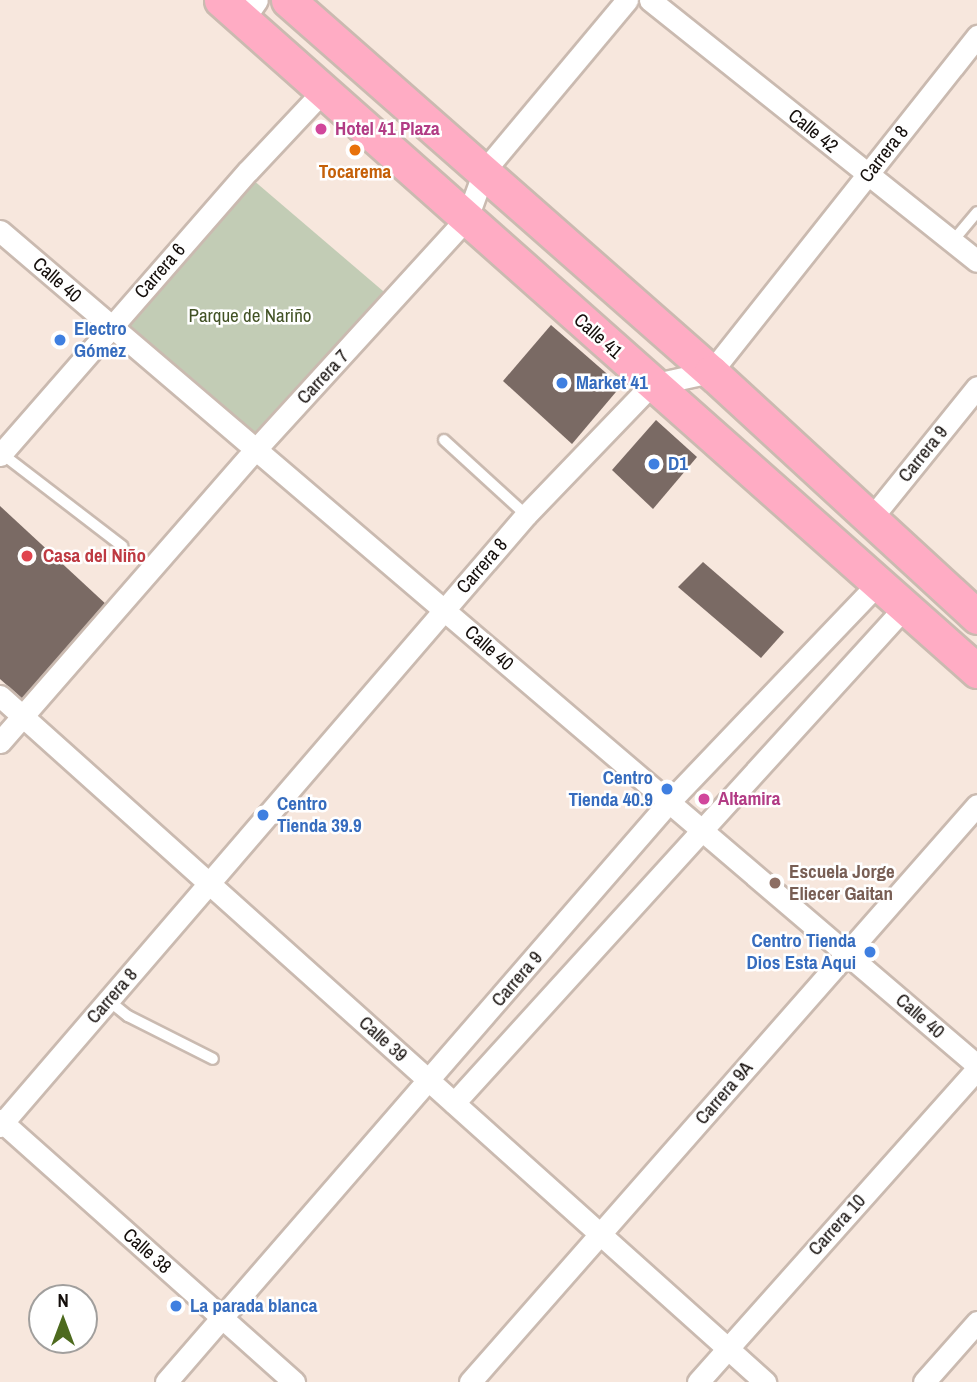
<!DOCTYPE html>
<html>
<head>
<meta charset="utf-8">
<style>
  body { margin:0 }
  #map { position:relative; width:977px; height:1382px; overflow:hidden; background:#f7e7dd; font-family:"Archivo Narrow",sans-serif }
  div>[style] { position:absolute }
  .green>* { inset:0; background:#c2ccb5 }
  .building>* { inset:0; background:#7a6a64 }
  .roads { filter:drop-shadow(2px 0 #cabab0) drop-shadow(-2px 0 #cabab0) drop-shadow(0 2px #cabab0) drop-shadow(0 -2px #cabab0) }
  .lane>* { height:10px; margin:-5px; padding:0 5px; transform-origin:5px; border-radius:5px; background:#fff }
  .street>* { height:21px; margin:-10.5px; padding:0 10.5px; transform-origin:10.5px; border-radius:10.5px; background:#fff }
  .primary>* { height:33px; margin:-16.5px; padding:0 16.5px; transform-origin:16.5px; border-radius:16.5px; background:#ffacc4 }
  .dots>* { width:19px; height:19px; translate:-50% -50%; box-sizing:border-box; border:4px solid #fff; border-radius:50% }
  span { translate:-50% -50%; white-space:nowrap; text-align:center; line-height:1.15; -webkit-text-stroke:5px #fff; paint-order:stroke }
  .hotel-label { font-size:19px; color:#b23c85; font-weight:700 }
  .left { translate:0 -50%; text-align:left }
  .street-label { font-size:19px; color:#140e0b }
  .food-label { font-size:19px; color:#c56008; font-weight:700 }
  .park-label { font-size:19px; color:#425225 }
  .shop-label { font-size:19px; color:#366cbe; font-weight:700 }
  .right { translate:-100% -50%; text-align:right }
  .health-label { font-size:19px; color:#be3a42; font-weight:700 }
  .education-label { font-size:19px; color:#785e54; font-weight:700 }
  .north { position:absolute; left:28px; top:1284px; width:70px; height:70px; box-sizing:border-box; background:#fff; border:2px solid #a19f9d; border-radius:50%; rotate:0deg; font-size:19px; font-weight:700; line-height:28px; text-align:center; color:#140e0b }
  .north::after { content:''; display:block; margin:auto; width:24px; height:32px; background:#4d6a1e; clip-path:polygon(50% 0,100% 100%,50% 72%,0 100%) }
</style>
</head>
<body>
<div id="map">
  <div class="green">
    <i style="clip-path:polygon(252px 179px,390px 297px,257px 439px,120px 326px)"></i>
  </div>
  <div class="building">
    <i style="clip-path:polygon(551px 325px,621px 386px,572px 444px,503px 381px)"></i>
    <i style="clip-path:polygon(656px 420px,697px 457px,653px 509px,612px 470px)"></i>
    <i style="clip-path:polygon(0 506px,108px 606px,26px 702px,0 679px)"></i>
    <i style="clip-path:polygon(703px 562px,784px 632px,761px 658px,678px 587px)"></i>
  </div>
  <div class="roads">
    <div class="lane">
      <i style="left:952px;top:242px;width:39px;rotate:-50deg"></i>
      <i style="left:444px;top:440px;width:111px;rotate:42.4deg"></i>
      <i style="left:1px;top:453px;width:153px;rotate:37.5deg"></i>
      <i style="left:108px;top:1000px;width:26px;rotate:39deg"></i>
      <i style="left:128px;top:1016px;width:95px;rotate:26.8deg"></i>
    </div>
    <div class="street">
      <i style="left:650px;top:0;width:418px;rotate:38.6deg"></i>
      <i style="left:243px;top:20px;width:24px;rotate:-55deg"></i>
      <i style="left:0;top:231px;width:1285px;rotate:40.49deg"></i>
      <i style="left:0;top:455px;width:377px;rotate:-48.9deg"></i>
      <i style="left:248px;top:171px;width:111px;rotate:-46.8deg"></i>
      <i style="left:869px;top:521px;width:172px;rotate:-51.1deg"></i>
      <i style="left:0;top:696px;width:1028px;rotate:41.88deg"></i>
      <i style="left:0;top:742px;width:389px;rotate:-48.9deg"></i>
      <i style="left:256px;top:449px;width:313px;rotate:-47.6deg"></i>
      <i style="left:467px;top:218px;width:50px;rotate:-70.1deg"></i>
      <i style="left:484px;top:171px;width:223px;rotate:-50.1deg"></i>
      <i style="left:454px;top:1103px;width:669px;rotate:-47.73deg"></i>
      <i style="left:0;top:1120px;width:394px;rotate:41.7deg"></i>
      <i style="left:0;top:1126px;width:806px;rotate:-49.28deg"></i>
      <i style="left:526px;top:515px;width:180px;rotate:-46.1deg"></i>
      <i style="left:651px;top:385px;width:61px;rotate:-12.2deg"></i>
      <i style="left:711px;top:372px;width:429px;rotate:-51.6deg"></i>
      <i style="left:166px;top:1382px;width:768px;rotate:-49.07deg"></i>
      <i style="left:669px;top:802px;width:301px;rotate:-46.3deg"></i>
      <i style="left:470px;top:1382px;width:768px;rotate:-48.69deg"></i>
      <i style="left:698px;top:1382px;width:419px;rotate:-48.3deg"></i>
      <i style="left:924px;top:1382px;width:80px;rotate:-48.5deg"></i>
    </div>
    <div class="primary">
      <i style="left:221px;top:0;width:1011px;rotate:41.59deg"></i>
      <i style="left:288px;top:0;width:563px;rotate:41.33deg"></i>
      <i style="left:711px;top:372px;width:362px;rotate:42.6deg"></i>
    </div>
  </div>
  <div class="dots">
    <i style="left:321px;top:129px;background:#d1479c"></i>
    <i style="left:355px;top:150px;background:#e8710a"></i>
    <i style="left:60px;top:340px;background:#3f7fe0"></i>
    <i style="left:562px;top:383px;background:#3f7fe0"></i>
    <i style="left:654px;top:464px;background:#3f7fe0"></i>
    <i style="left:27px;top:556px;background:#e0444e"></i>
    <i style="left:667px;top:789px;background:#3f7fe0"></i>
    <i style="left:704px;top:799px;background:#d1479c"></i>
    <i style="left:263px;top:815px;background:#3f7fe0"></i>
    <i style="left:775px;top:883px;background:#8d6e63"></i>
    <i style="left:870px;top:952px;background:#3f7fe0"></i>
    <i style="left:176px;top:1306px;background:#3f7fe0"></i>
  </div>
  <div class="hotel-label">
    <span class="left" style="left:335px;top:129px">Hotel 41 Plaza</span>
    <span class="left" style="left:718px;top:799px">Altamira</span>
  </div>
  <div class="street-label">
    <span style="left:813px;top:131px;rotate:39deg">Calle 42</span>
    <span style="left:884px;top:154px;rotate:-52deg">Carrera 8</span>
    <span style="left:160px;top:271px;rotate:-49deg">Carrera 6</span>
    <span style="left:57px;top:280px;rotate:41deg">Calle 40</span>
    <span style="left:598px;top:336px;rotate:42deg">Calle 41</span>
    <span style="left:323px;top:377px;rotate:-47deg">Carrera 7</span>
    <span style="left:923px;top:454px;rotate:-51deg">Carrera 9</span>
    <span style="left:482px;top:566px;rotate:-49deg">Carrera 8</span>
    <span style="left:489px;top:648px;rotate:41deg">Calle 40</span>
    <span style="left:517px;top:979px;rotate:-49deg">Carrera 9</span>
    <span style="left:112px;top:996px;rotate:-49deg">Carrera 8</span>
    <span style="left:920px;top:1016px;rotate:41deg">Calle 40</span>
    <span style="left:383px;top:1039px;rotate:42deg">Calle 39</span>
    <span style="left:724px;top:1093px;rotate:-49deg">Carrera 9A</span>
    <span style="left:837px;top:1225px;rotate:-48deg">Carrera 10</span>
    <span style="left:147px;top:1251px;rotate:42deg">Calle 38</span>
  </div>
  <div class="food-label">
    <span style="left:355px;top:172px">Tocarema</span>
  </div>
  <div class="park-label">
    <span style="left:250px;top:316px">Parque de Nariño</span>
  </div>
  <div class="shop-label">
    <span class="left" style="left:74px;top:340px">Electro<br>Gómez</span>
    <span class="left" style="left:576px;top:383px">Market 41</span>
    <span class="left" style="left:668px;top:464px">D1</span>
    <span class="right" style="left:653px;top:789px">Centro<br>Tienda 40.9</span>
    <span class="left" style="left:277px;top:815px">Centro<br>Tienda 39.9</span>
    <span class="right" style="left:856px;top:952px">Centro Tienda<br>Dios Esta Aqui</span>
    <span class="left" style="left:190px;top:1306px">La parada blanca</span>
  </div>
  <div class="health-label">
    <span class="left" style="left:43px;top:556px">Casa del Niño</span>
  </div>
  <div class="education-label">
    <span class="left" style="left:789px;top:883px">Escuela Jorge<br>Eliecer Gaitan</span>
  </div>
  <div class="north">N</div>
</div>
</body>
</html>
